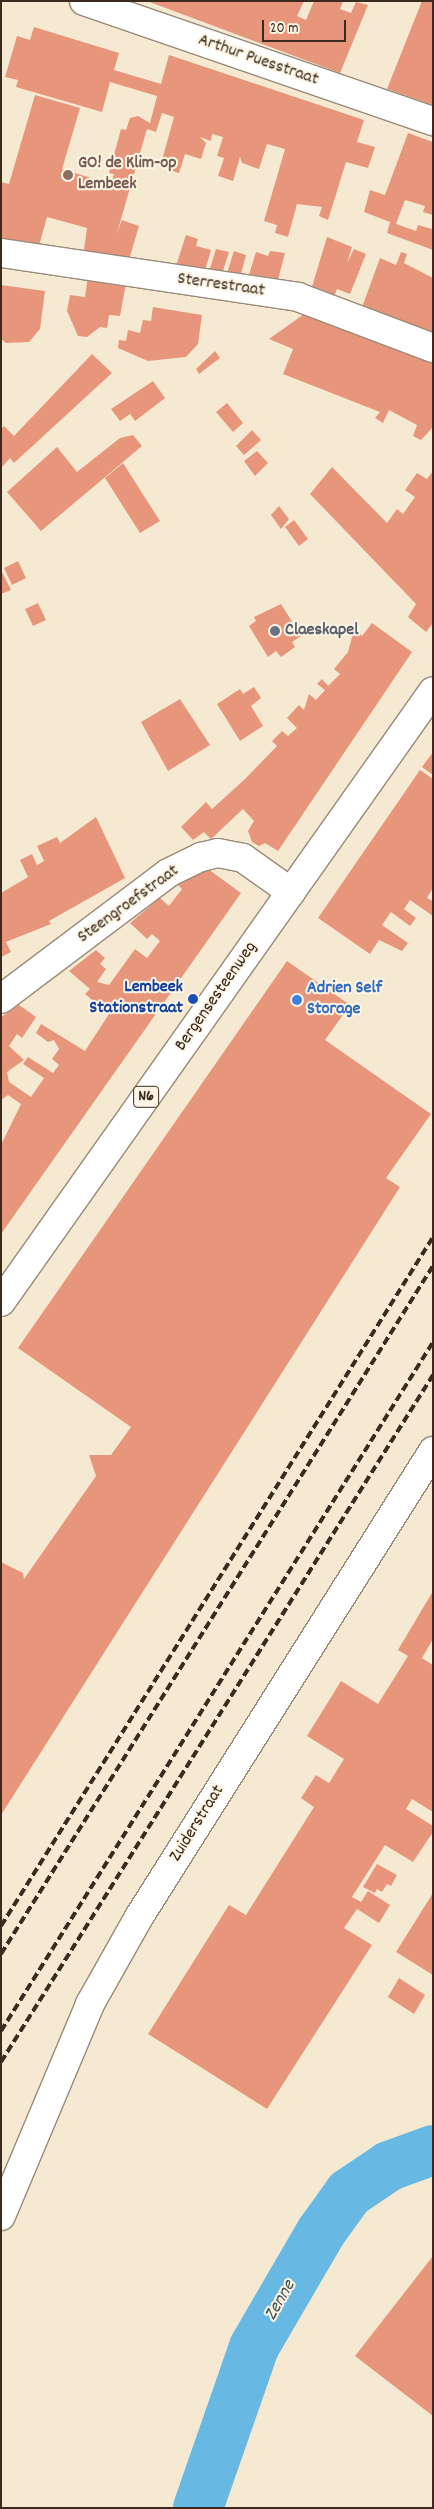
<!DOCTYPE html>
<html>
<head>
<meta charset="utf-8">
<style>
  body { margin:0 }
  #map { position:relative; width:434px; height:2509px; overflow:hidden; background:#f5ead1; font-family:Dekko,sans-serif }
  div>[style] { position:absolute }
  .river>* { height:50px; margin:-25px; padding:0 25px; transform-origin:25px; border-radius:25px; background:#67b9e3 }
  .building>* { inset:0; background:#e7967b }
  .roads { filter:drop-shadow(1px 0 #988a78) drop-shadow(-1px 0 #988a78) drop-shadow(0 1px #988a78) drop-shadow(0 -1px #988a78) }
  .minor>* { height:28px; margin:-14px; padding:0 14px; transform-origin:14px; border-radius:14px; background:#fff }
  .major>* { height:28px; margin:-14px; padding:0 14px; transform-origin:14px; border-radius:14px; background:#fff }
  .rail>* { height:4px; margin-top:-2px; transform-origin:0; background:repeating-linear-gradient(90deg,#3b2a1e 0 8px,transparent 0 12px) }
  .dots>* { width:14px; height:14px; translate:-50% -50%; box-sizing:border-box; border:2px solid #fcf5e5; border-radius:50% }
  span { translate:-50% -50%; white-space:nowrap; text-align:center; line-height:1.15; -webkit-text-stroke:4px #fcf5e5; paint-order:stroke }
  .shield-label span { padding:1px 4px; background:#fcf5e5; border:1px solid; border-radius:4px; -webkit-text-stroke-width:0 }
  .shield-label { font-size:16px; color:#3b2a1e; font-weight:700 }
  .street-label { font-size:18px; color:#3b2a1e }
  .education-label { font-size:18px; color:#785e54; font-weight:700 }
  .left { translate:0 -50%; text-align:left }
  .worship-label { font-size:18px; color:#5b616d; font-weight:700 }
  .transit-label { font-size:18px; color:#164399; font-weight:700 }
  .right { translate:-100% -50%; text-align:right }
  .shop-label { font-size:18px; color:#366cbe; font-weight:700 }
  .water-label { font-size:19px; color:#485559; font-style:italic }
  .frame { position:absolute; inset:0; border:2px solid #3b2a1e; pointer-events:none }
  .scale { position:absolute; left:262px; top:20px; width:84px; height:22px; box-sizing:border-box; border:2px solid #3b2a1e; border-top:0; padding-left:6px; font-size:15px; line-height:18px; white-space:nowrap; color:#3b2a1e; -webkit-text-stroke:4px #fcf5e5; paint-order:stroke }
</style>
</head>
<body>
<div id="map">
  <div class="river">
    <i style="left:198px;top:2508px;width:170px;rotate:-70.8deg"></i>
    <i style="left:254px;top:2347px;width:133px;rotate:-59.8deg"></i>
    <i style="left:321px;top:2232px;width:48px;rotate:-54.3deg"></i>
    <i style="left:349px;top:2193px;width:48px;rotate:-34deg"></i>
    <i style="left:389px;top:2166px;width:47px;rotate:-20deg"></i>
  </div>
  <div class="building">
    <i style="clip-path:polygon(147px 1px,304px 1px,297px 16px,306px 20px,314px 1px,343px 1px,340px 9px,351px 13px,356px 2px,368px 5px,340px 73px)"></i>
    <i style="clip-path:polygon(422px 1px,433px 1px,433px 105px,387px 89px)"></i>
    <i style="clip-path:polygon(34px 27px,119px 53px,114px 70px,161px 84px,169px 55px,364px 120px,357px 142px,375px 147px,368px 168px,346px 162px,328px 220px,319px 216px,322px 207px,297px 204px,288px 237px,275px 233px,277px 225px,264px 221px,285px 149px,267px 144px,259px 169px,242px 163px,240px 157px,233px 181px,218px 176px,224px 158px,217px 156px,223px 137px,212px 134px,211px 141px,200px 137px,206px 143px,201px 159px,185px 154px,179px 173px,160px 167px,174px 117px,162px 113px,156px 132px,147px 129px,117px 233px,122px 220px,139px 226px,128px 263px,83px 256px,87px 228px,47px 217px,38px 249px,1px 244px,1px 182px,9px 184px,35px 95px,80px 108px,62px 169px,111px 184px,114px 174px,109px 173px,121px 129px,126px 130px,130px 118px,138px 116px,150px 123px,157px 96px,110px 82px,102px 112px,16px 87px,18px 80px,5px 77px,17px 36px,30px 40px)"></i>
    <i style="clip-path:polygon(408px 133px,433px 142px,433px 215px,423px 212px,425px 206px,405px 200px,396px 224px,416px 231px,418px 225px,432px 229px,433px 250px,387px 233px,390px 222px,364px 212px,370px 190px,385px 195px)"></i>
    <i style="clip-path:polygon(186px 235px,198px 239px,196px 246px,211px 250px,204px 274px,175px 269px)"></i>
    <i style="clip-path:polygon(327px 237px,352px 247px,347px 263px,354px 249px,366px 254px,350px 294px,337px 289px,334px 297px,311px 290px)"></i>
    <i style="clip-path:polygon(216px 249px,229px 252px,221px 277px,208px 275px)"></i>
    <i style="clip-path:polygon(234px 251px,246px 255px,240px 278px,227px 273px)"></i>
    <i style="clip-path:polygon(270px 251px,285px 253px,278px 280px,248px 278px,256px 252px,268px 256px)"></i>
    <i style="clip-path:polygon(401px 252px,407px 254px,404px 263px,433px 278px,433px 339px,361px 310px,380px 258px,396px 265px)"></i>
    <i style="clip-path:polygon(88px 276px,126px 283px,120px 316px,109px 315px,107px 328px,100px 327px,87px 337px,78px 336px,67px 311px,70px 295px,85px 297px)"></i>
    <i style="clip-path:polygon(1px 285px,45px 291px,40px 329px,29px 342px,6px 343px,1px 339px)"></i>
    <i style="clip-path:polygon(153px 307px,202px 315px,198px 344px,186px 357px,148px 361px,118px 348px,119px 340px,126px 341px,128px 330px,140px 333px,143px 320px,151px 321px)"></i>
    <i style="clip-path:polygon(307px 312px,433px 362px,433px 427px,421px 440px,413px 436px,417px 425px,389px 410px,383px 423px,375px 418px,380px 412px,283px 374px,293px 349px,269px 339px)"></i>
    <i style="clip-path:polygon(215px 351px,220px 358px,199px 374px,196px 369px)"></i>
    <i style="clip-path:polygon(92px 354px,112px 373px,14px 463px,10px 458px,1px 468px,1px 429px,4px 426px,14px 436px)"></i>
    <i style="clip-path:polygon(153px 381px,165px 398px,135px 421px,130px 414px,120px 421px,111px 409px)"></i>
    <i style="clip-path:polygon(227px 403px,243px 423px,233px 432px,216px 412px)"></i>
    <i style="clip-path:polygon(252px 430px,261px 440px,244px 455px,236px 446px)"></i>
    <i style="clip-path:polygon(133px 435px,142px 446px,41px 531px,7px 492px,57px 447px,77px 472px,120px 438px)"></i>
    <i style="clip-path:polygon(257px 451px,268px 463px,255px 476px,244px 461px)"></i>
    <i style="clip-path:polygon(123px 463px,160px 521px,140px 533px,105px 478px)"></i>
    <i style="clip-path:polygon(332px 467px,387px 523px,397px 509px,403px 514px,415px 497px,405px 490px,417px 473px,427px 479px,433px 471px,433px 623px,426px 632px,408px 617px,416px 604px,310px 494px)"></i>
    <i style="clip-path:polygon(279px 506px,289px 519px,281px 529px,271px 515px)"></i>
    <i style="clip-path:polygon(294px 520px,308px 539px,299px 546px,285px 527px)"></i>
    <i style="clip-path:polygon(18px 561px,26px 578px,12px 585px,4px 568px)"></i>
    <i style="clip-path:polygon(1px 570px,11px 590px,1px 594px)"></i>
    <i style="clip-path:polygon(38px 603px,46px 620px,33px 626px,25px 609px)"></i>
    <i style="clip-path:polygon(281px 604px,301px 636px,292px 642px,295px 647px,281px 657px,276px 651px,268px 657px,249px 626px,256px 621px,254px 617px)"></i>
    <i style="clip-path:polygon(372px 623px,412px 652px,278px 851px,265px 843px,259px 846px,252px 842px,248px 831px,254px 821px,243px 809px,211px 839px,204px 832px,193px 840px,181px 827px,206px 802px,212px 809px,244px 780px,277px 746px,272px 741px,282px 731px,288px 736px,297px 728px,287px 718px,299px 705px,304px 710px,309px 694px,316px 700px,325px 690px,317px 684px,322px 679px,328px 686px,340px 674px,334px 669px,348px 652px,355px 626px,362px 636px)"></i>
    <i style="clip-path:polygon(254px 687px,261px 698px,251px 706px,263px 726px,240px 741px,217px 704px,240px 689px,243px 694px)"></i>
    <i style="clip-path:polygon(180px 699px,210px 745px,168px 771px,141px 722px)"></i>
    <i style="clip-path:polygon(433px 752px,433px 775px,422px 767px)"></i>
    <i style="clip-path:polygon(420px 770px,433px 779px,433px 888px,427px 898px,433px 901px,433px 916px,410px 900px,404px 909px,416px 918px,410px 926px,391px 912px,382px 925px,408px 943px,402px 951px,379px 940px,370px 954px,318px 918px)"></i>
    <i style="clip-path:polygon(96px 817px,125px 878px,49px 921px,51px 924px,6px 942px,11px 952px,1px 957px,1px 893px,28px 877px,20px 860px,32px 854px,37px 865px,44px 861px,37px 846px,57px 837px,60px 843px)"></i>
    <i style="clip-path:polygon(208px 869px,241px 893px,1px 1234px,1px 1145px,21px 1104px,8px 1095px,1px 1100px,1px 1017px,19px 1005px,36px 1017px,22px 1038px,17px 1034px,9px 1046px,24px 1060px,7px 1072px,9px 1082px,31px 1097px,44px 1078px,23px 1064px,28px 1057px,53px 1073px,59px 1065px,52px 1059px,59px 1049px,54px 1040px,48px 1042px,36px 1033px,41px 1024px,85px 1051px,109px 1014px,85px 994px,90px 989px,69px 971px,96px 950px,105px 958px,100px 964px,106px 969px,97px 982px,109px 985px,135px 949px,147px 958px,160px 941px,152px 934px,147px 939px,130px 923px,160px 898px,169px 906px,182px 889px,178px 885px)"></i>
    <i style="clip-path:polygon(287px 961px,350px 1005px,325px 1040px,431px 1114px,386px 1178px,400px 1187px,1px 1815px,1px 1562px,23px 1573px,24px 1579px,96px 1476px,89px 1455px,111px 1455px,131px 1427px,18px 1348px)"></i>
    <i style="clip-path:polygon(433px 1591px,433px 1639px,422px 1658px,433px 1665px,433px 1812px,412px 1799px,406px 1809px,433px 1826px,433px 1832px,413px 1862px,385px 1845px,352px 1897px,361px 1902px,368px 1891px,390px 1905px,379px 1923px,357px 1909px,344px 1928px,372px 1945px,267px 2109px,148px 2034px,229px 1905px,246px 1915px,314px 1807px,301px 1798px,316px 1775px,329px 1783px,344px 1759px,307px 1736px,341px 1681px,378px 1704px,408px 1656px,398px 1650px)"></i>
    <i style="clip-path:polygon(377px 1864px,397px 1875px,391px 1886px,387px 1884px,382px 1892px,377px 1889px,375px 1893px,363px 1887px)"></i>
    <i style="clip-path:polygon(433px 1893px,433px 1975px,396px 1952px)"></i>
    <i style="clip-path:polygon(399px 1978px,425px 1995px,414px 2014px,388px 1997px)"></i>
    <i style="clip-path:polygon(433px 2256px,433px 2416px,355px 2356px)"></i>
  </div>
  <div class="roads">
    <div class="minor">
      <i style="left:84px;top:1px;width:369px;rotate:19deg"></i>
      <i style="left:1px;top:253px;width:300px;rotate:8.4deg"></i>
      <i style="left:298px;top:297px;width:144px;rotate:20.7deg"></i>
      <i style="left:1px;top:999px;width:209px;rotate:-37deg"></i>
      <i style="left:168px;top:873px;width:37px;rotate:-26deg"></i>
      <i style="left:201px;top:857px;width:17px;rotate:-13deg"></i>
      <i style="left:218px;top:853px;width:25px;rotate:11deg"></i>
      <i style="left:243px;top:858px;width:59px;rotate:35.3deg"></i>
      <i style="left:1px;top:2216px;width:230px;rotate:-67.2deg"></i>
      <i style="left:90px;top:2004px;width:100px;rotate:-60.6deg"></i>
      <i style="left:139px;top:1917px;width:551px;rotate:-57.75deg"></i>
    </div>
    <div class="major">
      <i style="left:1px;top:1302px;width:748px;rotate:-54.74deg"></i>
    </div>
  </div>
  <div class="rail">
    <i style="left:1px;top:1926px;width:813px;rotate:-57.91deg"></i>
    <i style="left:1px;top:1954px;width:812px;rotate:-57.88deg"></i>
    <i style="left:1px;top:2031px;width:813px;rotate:-57.91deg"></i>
    <i style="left:1px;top:2062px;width:812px;rotate:-57.84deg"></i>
  </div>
  <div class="dots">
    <i style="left:68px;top:175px;background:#8d6e63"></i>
    <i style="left:275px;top:631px;background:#6b7280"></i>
    <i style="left:193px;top:999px;background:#1a4fb4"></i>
    <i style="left:297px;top:1000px;background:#3f7fe0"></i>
  </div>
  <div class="shield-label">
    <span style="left:146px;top:1097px">N6</span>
  </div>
  <div class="street-label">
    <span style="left:258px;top:61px;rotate:19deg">Arthur Puesstraat</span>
    <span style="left:221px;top:286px;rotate:8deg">Sterrestraat</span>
    <span style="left:129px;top:905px;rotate:-36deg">Steengroefstraat</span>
    <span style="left:217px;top:997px;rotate:-55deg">Bergensesteenweg</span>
    <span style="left:198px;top:1824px;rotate:-58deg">Zuiderstraat</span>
  </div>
  <div class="education-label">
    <span class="left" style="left:78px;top:175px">GO! de Klim-op<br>Lembeek</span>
  </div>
  <div class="worship-label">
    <span class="left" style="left:285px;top:631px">Claeskapel</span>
  </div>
  <div class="transit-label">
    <span class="right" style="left:183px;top:999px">Lembeek<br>Stationstraat</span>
  </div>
  <div class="shop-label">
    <span class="left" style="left:307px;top:1000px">Adrien Self<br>Storage</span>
  </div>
  <div class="water-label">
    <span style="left:281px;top:2301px;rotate:-60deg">Zenne</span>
  </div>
  <div class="frame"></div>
  <div class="scale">20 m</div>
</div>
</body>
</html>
